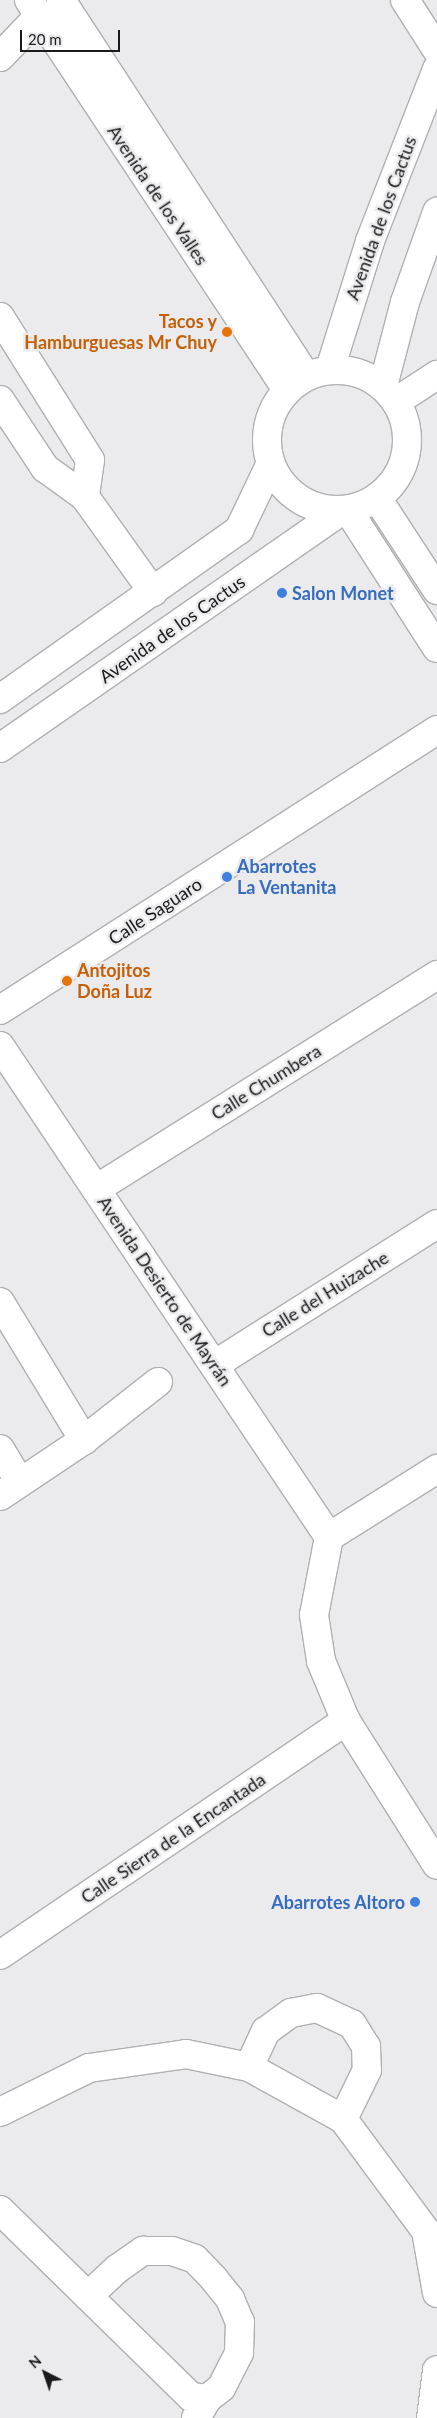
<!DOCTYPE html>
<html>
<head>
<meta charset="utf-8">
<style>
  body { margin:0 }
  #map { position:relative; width:437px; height:2418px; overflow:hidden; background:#ebebed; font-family:Lato,sans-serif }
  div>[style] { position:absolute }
  .roads { filter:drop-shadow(1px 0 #b0b0b2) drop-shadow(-1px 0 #b0b0b2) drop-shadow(0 1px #b0b0b2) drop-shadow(0 -1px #b0b0b2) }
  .minor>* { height:28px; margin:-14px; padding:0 14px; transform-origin:14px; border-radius:14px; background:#fff }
  .minor>.ring { margin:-14px; padding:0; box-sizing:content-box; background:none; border:28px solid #fff; border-radius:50% }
  .dots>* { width:14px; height:14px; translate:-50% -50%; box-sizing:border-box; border:2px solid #ebebed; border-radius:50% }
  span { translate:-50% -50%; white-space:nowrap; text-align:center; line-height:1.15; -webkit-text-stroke:5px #ebebed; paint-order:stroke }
  .street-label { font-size:18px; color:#1a1a1b }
  .food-label { font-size:18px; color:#c56008; font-weight:700 }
  .right { translate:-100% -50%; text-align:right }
  .left { translate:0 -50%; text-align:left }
  .shop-label { font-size:18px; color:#366cbe; font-weight:700 }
  .north { position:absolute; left:20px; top:2348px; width:50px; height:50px; -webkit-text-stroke:4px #ebebed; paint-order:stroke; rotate:319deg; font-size:14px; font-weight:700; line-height:20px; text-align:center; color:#1a1a1b }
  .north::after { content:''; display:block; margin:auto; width:18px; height:22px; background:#1a1a1b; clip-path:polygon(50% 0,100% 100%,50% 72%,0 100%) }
  .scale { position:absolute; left:20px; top:30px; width:100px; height:22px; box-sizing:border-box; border:2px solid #1a1a1b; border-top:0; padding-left:6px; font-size:15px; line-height:18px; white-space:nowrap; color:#1a1a1b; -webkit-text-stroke:4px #ebebed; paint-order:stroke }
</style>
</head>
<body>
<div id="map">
  <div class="roads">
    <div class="minor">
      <i style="left:29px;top:0;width:468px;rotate:56.5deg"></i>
      <i style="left:61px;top:0;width:449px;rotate:56.9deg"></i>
      <i style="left:405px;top:0;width:59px;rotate:57.4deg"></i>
      <i style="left:0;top:57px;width:57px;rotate:-46.4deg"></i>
      <i style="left:0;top:317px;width:169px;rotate:57.8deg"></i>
      <i style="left:90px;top:460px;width:37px;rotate:98deg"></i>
      <i style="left:85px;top:497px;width:117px;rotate:54.4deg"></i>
      <i style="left:330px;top:369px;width:134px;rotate:-72.6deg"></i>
      <i style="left:370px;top:241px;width:185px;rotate:-68.7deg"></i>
      <i class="ring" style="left:267px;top:370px;width:112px;height:112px"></i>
      <i style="left:383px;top:386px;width:87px;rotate:-75.3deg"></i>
      <i style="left:405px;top:302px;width:96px;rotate:-70.4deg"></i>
      <i style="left:0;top:400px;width:82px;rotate:56.5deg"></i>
      <i style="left:45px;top:468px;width:49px;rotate:35.9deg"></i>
      <i style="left:397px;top:401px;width:48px;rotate:-33deg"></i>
      <i style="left:377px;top:498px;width:110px;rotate:56.9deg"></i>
      <i style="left:348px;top:510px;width:164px;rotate:57.2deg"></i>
      <i style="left:0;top:699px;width:293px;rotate:-35.3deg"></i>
      <i style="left:239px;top:530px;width:72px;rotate:-64.5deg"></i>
      <i style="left:0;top:748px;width:417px;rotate:-34.8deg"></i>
      <i style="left:0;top:1010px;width:519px;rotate:-32.65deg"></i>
      <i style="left:0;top:1046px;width:591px;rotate:56.18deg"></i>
      <i style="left:96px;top:1189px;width:403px;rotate:-32.1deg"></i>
      <i style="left:0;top:1302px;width:162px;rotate:58.7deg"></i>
      <i style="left:214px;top:1365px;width:264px;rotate:-32.3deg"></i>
      <i style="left:0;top:1449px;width:39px;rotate:59deg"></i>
      <i style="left:0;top:1496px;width:101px;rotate:-33.7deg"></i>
      <i style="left:84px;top:1440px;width:94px;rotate:-38.1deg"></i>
      <i style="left:329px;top:1537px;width:79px;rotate:100.9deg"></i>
      <i style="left:314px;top:1615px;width:47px;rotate:81.3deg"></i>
      <i style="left:321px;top:1661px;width:65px;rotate:67.4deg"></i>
      <i style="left:346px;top:1721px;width:170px;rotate:57.7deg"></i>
      <i style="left:329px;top:1537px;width:128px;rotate:-32.2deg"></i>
      <i style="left:0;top:1955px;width:418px;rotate:-34.1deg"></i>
      <i style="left:249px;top:2067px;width:40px;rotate:-65deg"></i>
      <i style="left:266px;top:2031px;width:31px;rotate:-36deg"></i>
      <i style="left:291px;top:2013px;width:26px;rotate:-11deg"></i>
      <i style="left:317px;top:2008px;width:38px;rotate:25deg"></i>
      <i style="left:352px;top:2024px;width:26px;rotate:58deg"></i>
      <i style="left:366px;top:2046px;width:24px;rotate:88deg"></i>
      <i style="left:367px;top:2070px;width:55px;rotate:116.1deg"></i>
      <i style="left:0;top:2112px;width:99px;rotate:-26.3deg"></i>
      <i style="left:89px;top:2068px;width:98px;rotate:-8.2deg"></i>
      <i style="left:186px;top:2054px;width:64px;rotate:11.7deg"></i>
      <i style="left:249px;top:2067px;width:107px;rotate:29deg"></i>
      <i style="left:343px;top:2119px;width:139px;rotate:53.5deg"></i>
      <i style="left:426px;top:2231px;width:63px;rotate:79.9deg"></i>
      <i style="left:0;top:2210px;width:267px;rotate:44.4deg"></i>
      <i style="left:191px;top:2397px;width:16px;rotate:7deg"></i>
      <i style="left:88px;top:2296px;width:40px;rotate:-43deg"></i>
      <i style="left:117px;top:2269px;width:32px;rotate:-35deg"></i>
      <i style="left:143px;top:2251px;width:29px"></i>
      <i style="left:172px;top:2251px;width:24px;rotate:19deg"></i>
      <i style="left:195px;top:2259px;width:28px;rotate:46deg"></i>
      <i style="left:214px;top:2279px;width:26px;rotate:51deg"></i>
      <i style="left:230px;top:2299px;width:25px;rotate:67deg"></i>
      <i style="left:240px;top:2322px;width:31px;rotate:92deg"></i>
      <i style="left:239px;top:2353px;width:39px;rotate:117deg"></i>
      <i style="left:221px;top:2388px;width:18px;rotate:142deg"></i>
      <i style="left:207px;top:2399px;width:22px;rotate:120deg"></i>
      <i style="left:431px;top:2418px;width:48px;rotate:-82.9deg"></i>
    </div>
  </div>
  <div class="dots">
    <i style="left:227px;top:332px;background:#e8710a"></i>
    <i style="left:282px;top:593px;background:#3f7fe0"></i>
    <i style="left:227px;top:877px;background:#3f7fe0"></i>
    <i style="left:67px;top:981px;background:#e8710a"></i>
    <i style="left:415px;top:1902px;background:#3f7fe0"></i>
  </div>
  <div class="street-label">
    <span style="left:158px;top:195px;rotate:56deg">Avenida de los Valles</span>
    <span style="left:381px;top:218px;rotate:-70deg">Avenida de los Cactus</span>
    <span style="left:172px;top:629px;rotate:-35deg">Avenida de los Cactus</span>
    <span style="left:155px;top:911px;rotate:-33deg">Calle Saguaro</span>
    <span style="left:266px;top:1082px;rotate:-32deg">Calle Chumbera</span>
    <span style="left:165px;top:1291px;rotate:56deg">Avenida Desierto de Mayrán</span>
    <span style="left:325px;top:1294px;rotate:-32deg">Calle del Huizache</span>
    <span style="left:173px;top:1838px;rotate:-34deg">Calle Sierra de la Encantada</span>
  </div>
  <div class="food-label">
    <span class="right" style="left:217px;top:332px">Tacos y<br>Hamburguesas Mr Chuy</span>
    <span class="left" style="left:77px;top:981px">Antojitos<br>Doña Luz</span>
  </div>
  <div class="shop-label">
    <span class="left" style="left:292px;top:593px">Salon Monet</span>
    <span class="left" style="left:237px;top:877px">Abarrotes<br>La Ventanita</span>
    <span class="right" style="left:405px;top:1902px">Abarrotes Altoro</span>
  </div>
  <div class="north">N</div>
  <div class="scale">20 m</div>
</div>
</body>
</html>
